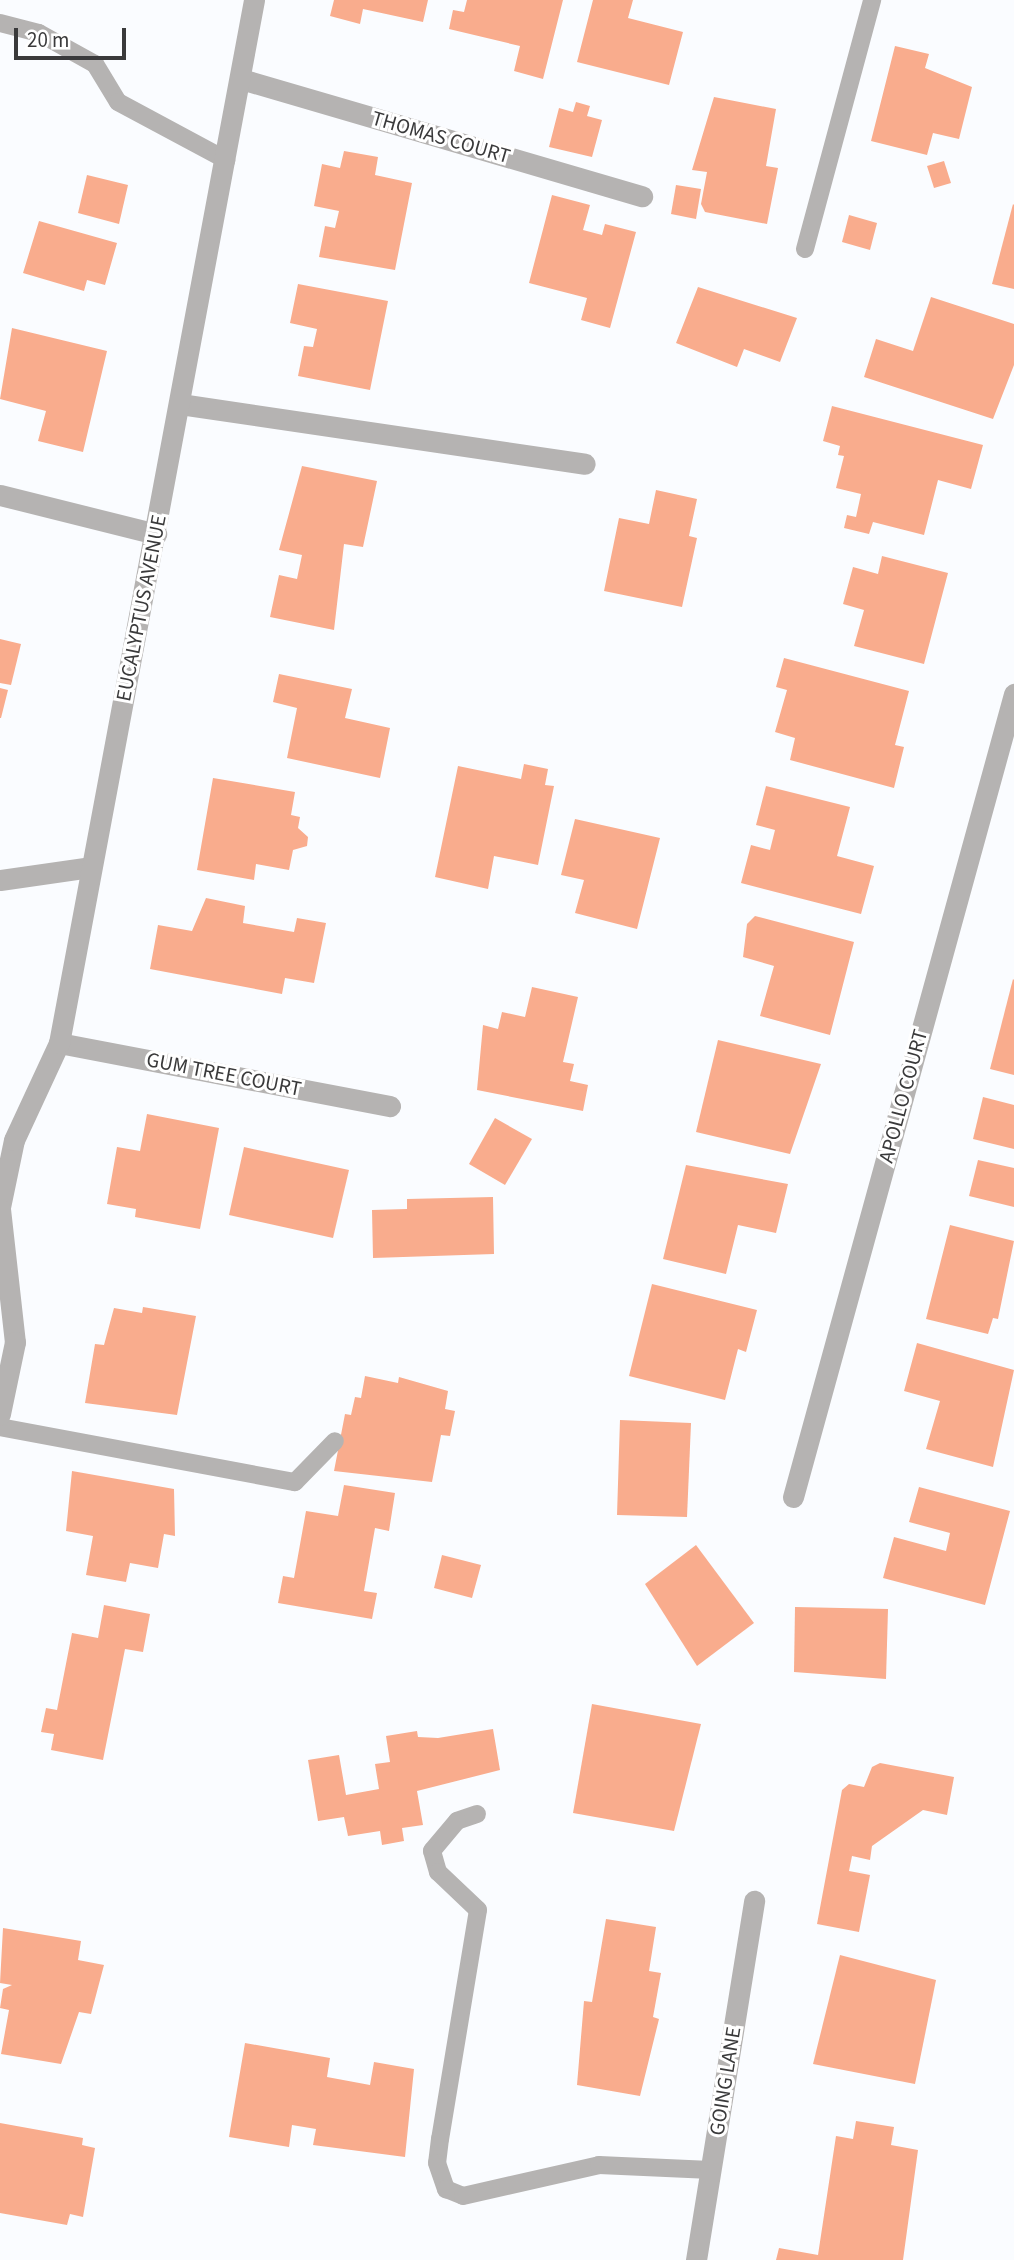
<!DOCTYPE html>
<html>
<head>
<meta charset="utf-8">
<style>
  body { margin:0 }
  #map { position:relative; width:1014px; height:2260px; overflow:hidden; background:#fafcff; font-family:"Source Sans 3",sans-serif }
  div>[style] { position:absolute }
  .building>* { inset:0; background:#f9ac8d }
  .lane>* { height:18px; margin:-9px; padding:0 9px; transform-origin:9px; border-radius:9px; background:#b5b3b2 }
  .street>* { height:21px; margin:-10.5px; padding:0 10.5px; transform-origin:10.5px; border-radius:10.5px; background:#b5b3b2 }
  span { translate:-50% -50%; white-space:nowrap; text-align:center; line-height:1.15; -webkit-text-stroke:6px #fff; paint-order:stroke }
  .street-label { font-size:21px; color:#3a3a3b }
  .scale { position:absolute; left:14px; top:28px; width:112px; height:32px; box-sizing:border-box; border:4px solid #3a3a3b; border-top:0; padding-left:9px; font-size:21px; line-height:24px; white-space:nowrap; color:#3a3a3b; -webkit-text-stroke:5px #fff; paint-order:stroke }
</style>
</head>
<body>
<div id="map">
  <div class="building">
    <i style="clip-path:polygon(334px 0,428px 0,423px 22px,363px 9px,360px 24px,330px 16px)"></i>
    <i style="clip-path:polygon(467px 0,563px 0,543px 79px,514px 71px,520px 46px,449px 29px,453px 10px,464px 12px)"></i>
    <i style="clip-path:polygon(593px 0,633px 0,628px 18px,683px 32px,669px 85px,577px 62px)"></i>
    <i style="clip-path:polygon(895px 46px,929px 54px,925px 68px,972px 87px,959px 139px,933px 133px,927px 155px,871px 141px)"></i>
    <i style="clip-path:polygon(714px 97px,776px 109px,766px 166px,778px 168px,767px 224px,705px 212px,701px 204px,707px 172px,692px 170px)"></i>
    <i style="clip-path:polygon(576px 102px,590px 106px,587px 116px,602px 120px,592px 157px,549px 147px,559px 108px,573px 112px)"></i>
    <i style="clip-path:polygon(344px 151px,378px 157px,375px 175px,412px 183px,395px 270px,319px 257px,325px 226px,335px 228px,339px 211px,314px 206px,322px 164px,340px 168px)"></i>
    <i style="clip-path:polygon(944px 161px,951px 183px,934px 188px,927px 166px)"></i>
    <i style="clip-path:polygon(87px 175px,128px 185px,119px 224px,78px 213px)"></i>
    <i style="clip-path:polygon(676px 185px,701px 189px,696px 219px,671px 214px)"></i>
    <i style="clip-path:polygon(552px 195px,590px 205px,583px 230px,602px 235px,605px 224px,636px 232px,610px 328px,581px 320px,587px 298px,529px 283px)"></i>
    <i style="clip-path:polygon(1013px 204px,1014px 205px,1014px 289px,992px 284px)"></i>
    <i style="clip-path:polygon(849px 215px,877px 223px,870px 250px,842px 242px)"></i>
    <i style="clip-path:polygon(39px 221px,117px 243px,105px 285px,87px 280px,84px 291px,23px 273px)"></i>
    <i style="clip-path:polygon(298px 284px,388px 301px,370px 390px,298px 376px,304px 346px,313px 347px,317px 329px,290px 323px)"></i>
    <i style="clip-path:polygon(698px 287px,797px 318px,780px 362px,744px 349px,737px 367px,676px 343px)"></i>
    <i style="clip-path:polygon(931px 297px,1014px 324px,1014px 365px,993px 419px,864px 377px,876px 339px,913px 351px)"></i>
    <i style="clip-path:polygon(12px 328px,107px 351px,83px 452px,38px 441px,46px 411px,0 399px)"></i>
    <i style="clip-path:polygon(832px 406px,983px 445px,971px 489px,938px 480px,924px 535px,873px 522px,869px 534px,844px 528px,847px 515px,856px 517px,861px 494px,836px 488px,844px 456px,838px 455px,840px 446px,823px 441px)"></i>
    <i style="clip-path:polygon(302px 466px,377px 481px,363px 547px,344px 544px,334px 630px,270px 617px,279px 575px,297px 579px,302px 555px,279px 550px)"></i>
    <i style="clip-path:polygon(656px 490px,697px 499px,689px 536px,697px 538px,682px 607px,604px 591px,619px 518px,649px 524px)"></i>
    <i style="clip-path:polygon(882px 556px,948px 573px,924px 664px,854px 646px,864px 610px,843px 604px,853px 567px,878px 574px)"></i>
    <i style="clip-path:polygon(0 639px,21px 644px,11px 685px,0 683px)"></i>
    <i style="clip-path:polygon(784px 658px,909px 691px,895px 745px,904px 747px,894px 788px,790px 760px,795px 738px,775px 732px,787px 690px,776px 687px)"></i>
    <i style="clip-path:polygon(279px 674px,352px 689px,345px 718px,390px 728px,380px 778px,287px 758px,297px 708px,273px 702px)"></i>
    <i style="clip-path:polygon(0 688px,8px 690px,1px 718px,0 718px)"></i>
    <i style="clip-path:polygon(524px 764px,548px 769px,545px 785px,554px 786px,538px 865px,494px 856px,488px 889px,435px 877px,458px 766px,521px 779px)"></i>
    <i style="clip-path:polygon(213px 778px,295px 792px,291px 815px,300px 817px,298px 828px,308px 837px,307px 846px,293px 850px,289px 870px,256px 864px,254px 880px,197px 870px)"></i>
    <i style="clip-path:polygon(766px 786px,850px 807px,837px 856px,874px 866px,861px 914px,741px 883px,751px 845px,770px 850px,775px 830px,756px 825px)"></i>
    <i style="clip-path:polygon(575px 819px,660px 838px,637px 929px,575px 913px,584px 880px,561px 875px)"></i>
    <i style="clip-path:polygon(206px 898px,245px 906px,243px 923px,294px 932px,297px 918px,326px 923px,314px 983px,285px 978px,282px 994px,150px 969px,158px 925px,192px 931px)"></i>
    <i style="clip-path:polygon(755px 916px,854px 942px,830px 1035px,760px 1016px,774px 966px,743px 957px,747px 924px)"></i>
    <i style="clip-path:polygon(1013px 979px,1014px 980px,1014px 1075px,990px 1069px)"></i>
    <i style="clip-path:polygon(532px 987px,578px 997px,563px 1062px,574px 1064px,570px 1081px,588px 1085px,583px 1111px,477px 1090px,483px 1025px,498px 1029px,502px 1012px,525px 1017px)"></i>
    <i style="clip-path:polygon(718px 1040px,821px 1064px,790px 1154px,696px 1132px)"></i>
    <i style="clip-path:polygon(983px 1097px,1014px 1105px,1014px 1149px,973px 1139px)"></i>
    <i style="clip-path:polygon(147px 1114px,219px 1128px,200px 1229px,135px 1217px,136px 1209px,107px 1204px,117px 1147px,140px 1151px)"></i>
    <i style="clip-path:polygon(495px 1118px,532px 1139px,505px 1185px,469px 1164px)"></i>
    <i style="clip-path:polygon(244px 1147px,349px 1170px,333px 1238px,229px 1215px)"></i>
    <i style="clip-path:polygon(978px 1160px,1014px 1168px,1014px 1207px,969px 1196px)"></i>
    <i style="clip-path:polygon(686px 1165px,788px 1184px,776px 1233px,738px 1225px,726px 1274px,663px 1259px)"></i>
    <i style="clip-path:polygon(493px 1197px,494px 1254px,373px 1258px,372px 1210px,407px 1209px,407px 1199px)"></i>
    <i style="clip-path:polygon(950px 1225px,1014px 1241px,998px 1319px,993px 1318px,988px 1334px,926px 1319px)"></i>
    <i style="clip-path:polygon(652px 1284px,757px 1310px,746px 1352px,738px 1349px,725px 1400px,629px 1376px)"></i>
    <i style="clip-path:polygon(143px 1307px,196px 1316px,177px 1415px,85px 1403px,95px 1344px,104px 1345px,114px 1308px,142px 1313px)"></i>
    <i style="clip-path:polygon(917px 1343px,1014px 1370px,993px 1467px,926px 1449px,940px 1401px,904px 1391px)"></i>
    <i style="clip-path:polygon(365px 1376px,398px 1383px,399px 1377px,448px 1391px,445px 1409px,455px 1411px,450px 1436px,441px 1435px,432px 1482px,334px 1471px,345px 1414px,351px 1415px,355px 1397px,361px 1398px)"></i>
    <i style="clip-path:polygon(620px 1420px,691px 1423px,687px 1517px,617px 1515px)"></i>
    <i style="clip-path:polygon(72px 1471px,174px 1489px,175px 1536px,164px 1534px,158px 1568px,130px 1563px,126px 1582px,86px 1575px,93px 1536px,66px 1531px)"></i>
    <i style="clip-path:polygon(344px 1485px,395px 1493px,389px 1531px,375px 1528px,364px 1591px,377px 1593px,372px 1619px,278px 1603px,283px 1576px,294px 1578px,306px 1511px,338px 1516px)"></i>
    <i style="clip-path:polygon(919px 1487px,1010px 1511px,985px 1605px,883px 1578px,894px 1537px,946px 1551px,950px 1533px,909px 1522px)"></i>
    <i style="clip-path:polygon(696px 1545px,754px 1623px,697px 1666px,645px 1584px)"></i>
    <i style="clip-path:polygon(442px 1555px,481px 1565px,472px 1598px,434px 1588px)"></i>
    <i style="clip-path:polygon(104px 1605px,150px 1614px,143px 1652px,125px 1649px,103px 1760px,51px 1750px,54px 1734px,41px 1732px,46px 1708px,57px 1710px,72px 1633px,98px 1638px)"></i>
    <i style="clip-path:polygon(795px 1607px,888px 1609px,886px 1679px,794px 1672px)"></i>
    <i style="clip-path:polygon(592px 1704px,701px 1724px,674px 1831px,573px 1813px)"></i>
    <i style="clip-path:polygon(493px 1729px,500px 1770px,417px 1791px,423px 1825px,402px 1828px,404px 1841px,382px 1845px,380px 1831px,348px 1836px,344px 1817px,318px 1821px,308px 1760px,339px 1755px,346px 1795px,379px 1789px,375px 1764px,390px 1762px,386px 1736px,417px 1731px,418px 1737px,438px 1738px)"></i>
    <i style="clip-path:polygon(880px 1763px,954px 1777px,947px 1815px,923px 1810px,872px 1846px,870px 1860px,852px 1856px,849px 1871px,870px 1875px,859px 1932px,817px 1924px,842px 1790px,849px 1784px,864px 1787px,872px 1767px)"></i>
    <i style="clip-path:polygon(606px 1919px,656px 1927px,649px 1971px,661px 1973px,653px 2017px,659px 2019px,640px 2096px,577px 2085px,584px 2001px,592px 2002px)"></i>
    <i style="clip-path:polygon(3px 1928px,81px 1941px,78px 1960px,104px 1965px,91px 2014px,79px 2012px,61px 2064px,1px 2054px,9px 2010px,0 2008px,3px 1989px,12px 1985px,0 1983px)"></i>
    <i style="clip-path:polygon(840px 1955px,936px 1980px,915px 2084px,813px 2064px)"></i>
    <i style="clip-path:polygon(245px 2043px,330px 2058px,327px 2077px,370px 2085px,374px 2062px,414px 2069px,405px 2157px,313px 2145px,316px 2129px,292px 2125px,289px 2147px,229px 2137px)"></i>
    <i style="clip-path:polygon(856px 2121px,894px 2127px,891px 2145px,918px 2150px,903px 2260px,776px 2260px,779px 2248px,818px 2255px,836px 2136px,853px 2139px)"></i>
    <i style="clip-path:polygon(0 2123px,83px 2138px,82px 2145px,95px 2148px,83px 2217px,70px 2214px,67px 2225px,0 2213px)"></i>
  </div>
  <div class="lane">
    <i style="left:0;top:23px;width:40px;rotate:14.4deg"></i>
    <i style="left:39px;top:33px;width:64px;rotate:29deg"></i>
    <i style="left:95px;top:64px;width:44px;rotate:58.8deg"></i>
    <i style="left:118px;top:102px;width:123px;rotate:28.2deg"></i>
    <i style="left:805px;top:249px;width:258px;rotate:-74.9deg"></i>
    <i style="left:0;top:1427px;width:300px;rotate:10.6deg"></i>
    <i style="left:295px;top:1482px;width:57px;rotate:-45.7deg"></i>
    <i style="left:477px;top:1814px;width:21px;rotate:161deg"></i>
    <i style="left:457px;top:1821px;width:39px;rotate:130deg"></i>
    <i style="left:432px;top:1851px;width:22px;rotate:74deg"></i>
    <i style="left:438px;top:1872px;width:55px;rotate:43.5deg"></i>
    <i style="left:478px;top:1910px;width:232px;rotate:99.4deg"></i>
    <i style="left:440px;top:2139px;width:24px;rotate:97deg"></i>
    <i style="left:437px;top:2163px;width:28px;rotate:71deg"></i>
    <i style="left:446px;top:2189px;width:18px;rotate:22deg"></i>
    <i style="left:463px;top:2196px;width:139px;rotate:-12.8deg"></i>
    <i style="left:599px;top:2165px;width:112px;rotate:2.6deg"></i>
  </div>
  <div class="street">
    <i style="left:241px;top:79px;width:418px;rotate:16.3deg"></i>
    <i style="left:180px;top:404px;width:409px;rotate:8.4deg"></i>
    <i style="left:0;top:495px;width:161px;rotate:14deg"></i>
    <i style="left:0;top:880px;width:91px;rotate:-8.2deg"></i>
    <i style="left:59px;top:1043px;width:337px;rotate:10.8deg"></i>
    <i style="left:0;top:1207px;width:68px;rotate:-78.2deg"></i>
    <i style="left:14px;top:1140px;width:107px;rotate:-65.1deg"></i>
    <i style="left:59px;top:1043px;width:1061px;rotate:-79.41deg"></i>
    <i style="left:0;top:1209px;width:134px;rotate:83.6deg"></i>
    <i style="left:15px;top:1342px;width:74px;rotate:101.8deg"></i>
    <i style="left:793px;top:1497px;width:833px;rotate:-74.61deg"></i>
    <i style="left:696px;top:2260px;width:364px;rotate:-80.8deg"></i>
  </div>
  <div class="street-label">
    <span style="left:441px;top:137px;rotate:16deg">THOMAS COURT</span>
    <span style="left:141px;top:608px;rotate:-79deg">EUCALYPTUS AVENUE</span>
    <span style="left:224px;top:1074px;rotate:11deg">GUM TREE COURT</span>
    <span style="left:903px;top:1096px;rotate:-75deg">APOLLO COURT</span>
    <span style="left:725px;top:2081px;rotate:-81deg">GOING LANE</span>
  </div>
  <div class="scale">20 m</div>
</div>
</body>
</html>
